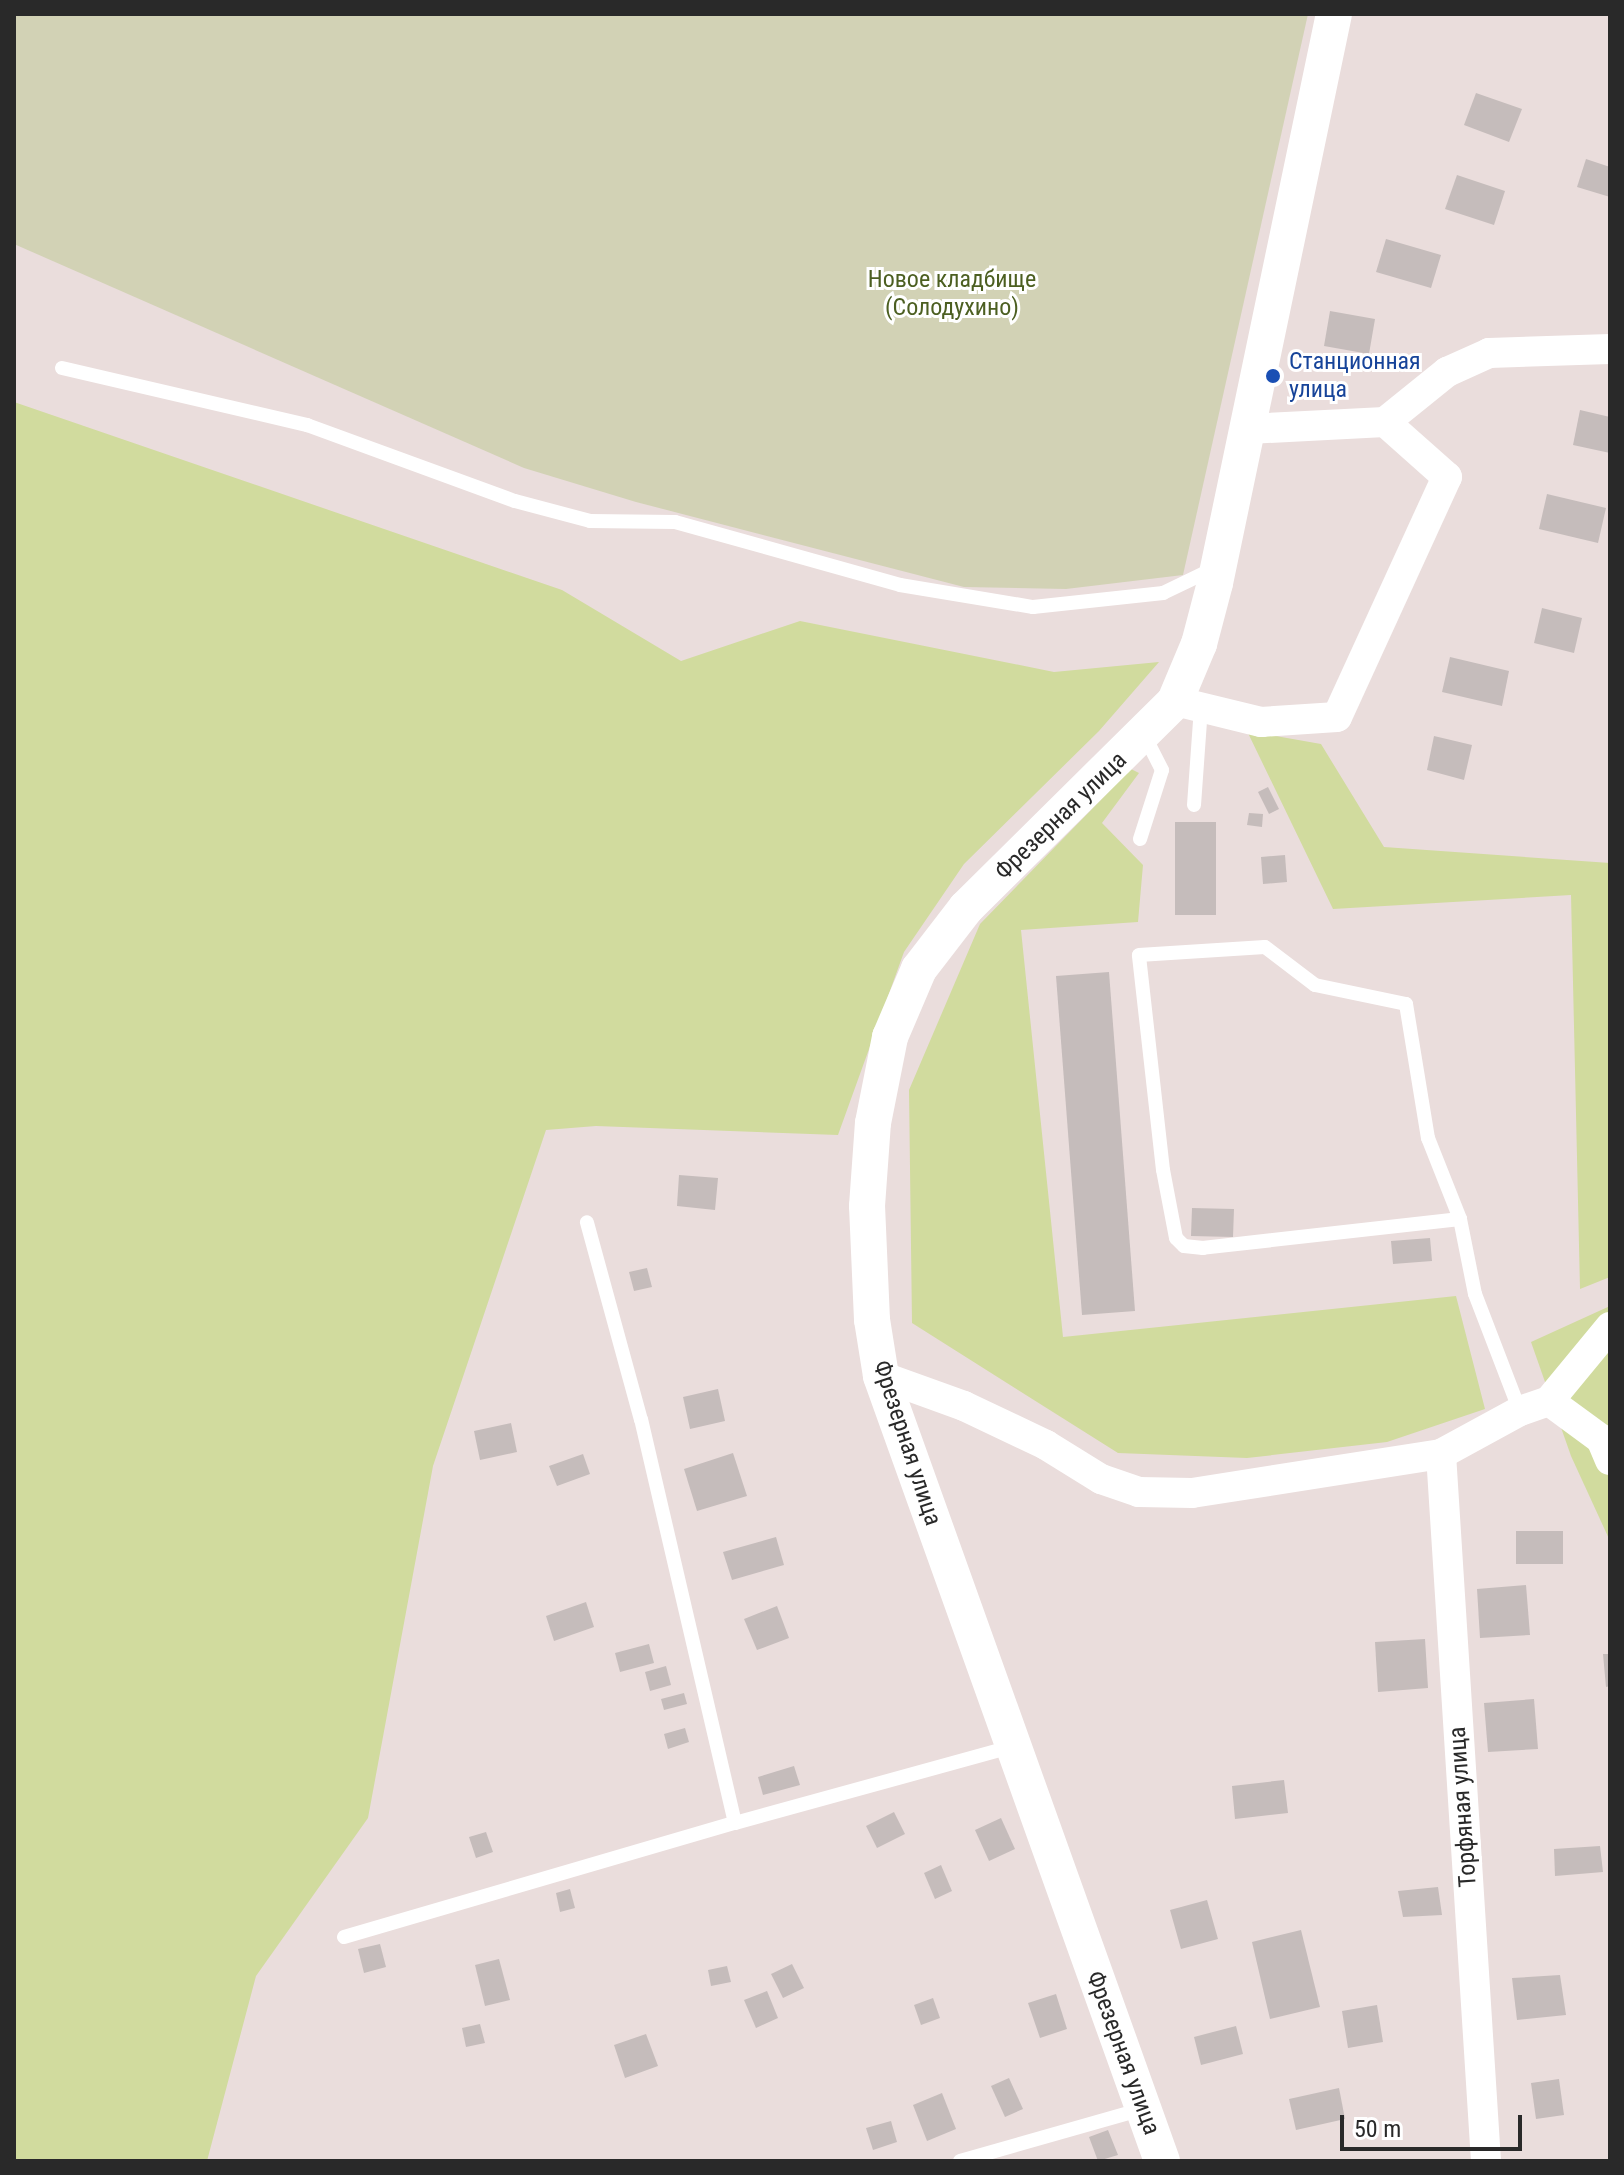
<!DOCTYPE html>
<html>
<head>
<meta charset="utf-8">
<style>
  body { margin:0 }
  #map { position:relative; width:1624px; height:2175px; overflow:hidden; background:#eadddc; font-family:"Roboto Condensed",sans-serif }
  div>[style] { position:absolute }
  .green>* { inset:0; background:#d1db9e }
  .cemetery>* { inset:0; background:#d2d2b5 }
  .building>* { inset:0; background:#c5bcbb }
  .service>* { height:14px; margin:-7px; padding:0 7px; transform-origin:7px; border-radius:7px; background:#fff }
  .minor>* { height:30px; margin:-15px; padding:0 15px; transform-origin:15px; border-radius:15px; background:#fff }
  .tertiary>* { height:36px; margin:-18px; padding:0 18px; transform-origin:18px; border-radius:18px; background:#fff }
  .dots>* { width:22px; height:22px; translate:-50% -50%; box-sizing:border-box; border:4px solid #fff; border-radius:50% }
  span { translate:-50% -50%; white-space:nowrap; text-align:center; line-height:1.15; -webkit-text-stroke:6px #fff; paint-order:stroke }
  .park-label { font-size:24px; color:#4c5f21 }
  .transit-label { font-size:24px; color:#164399 }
  .left { translate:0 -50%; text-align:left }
  .street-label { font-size:24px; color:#292929 }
  .frame { position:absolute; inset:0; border:16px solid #292929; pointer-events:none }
  .scale { position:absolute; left:1340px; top:2115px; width:182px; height:36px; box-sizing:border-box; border:4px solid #292929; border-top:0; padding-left:10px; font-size:24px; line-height:28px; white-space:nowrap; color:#292929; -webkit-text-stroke:6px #fff; paint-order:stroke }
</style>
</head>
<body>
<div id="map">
  <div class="green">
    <i style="clip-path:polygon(14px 402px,562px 590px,681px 661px,800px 621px,1054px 672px,1159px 662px,1099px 731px,964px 864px,904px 952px,838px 1135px,596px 1126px,546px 1130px,433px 1466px,368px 1818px,256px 1976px,207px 2161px,14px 2161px)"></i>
    <i style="clip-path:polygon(1247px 731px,1321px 744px,1384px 847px,1610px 863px,1610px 1277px,1580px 1289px,1571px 895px,1333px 909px)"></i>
    <i style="clip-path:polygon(1131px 769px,1139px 773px,1102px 823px,1143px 865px,1138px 922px,1021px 930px,1063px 1337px,1456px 1296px,1485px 1409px,1387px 1442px,1247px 1458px,1118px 1453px,912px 1323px,909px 1090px,980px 924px)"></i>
    <i style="clip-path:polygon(1610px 1306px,1610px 1541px,1571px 1456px,1531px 1342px)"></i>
  </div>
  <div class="cemetery">
    <i style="clip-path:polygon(14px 14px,1308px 14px,1183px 575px,1066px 589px,964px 587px,636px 502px,524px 468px,14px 244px)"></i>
  </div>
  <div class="building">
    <i style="clip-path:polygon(1476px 93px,1522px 109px,1509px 142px,1464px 125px)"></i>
    <i style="clip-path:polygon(1586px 159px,1610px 167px,1610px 197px,1577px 187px)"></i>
    <i style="clip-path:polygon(1457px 175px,1505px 191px,1494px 225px,1445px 209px)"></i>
    <i style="clip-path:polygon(1386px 239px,1441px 255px,1431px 288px,1376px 272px)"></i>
    <i style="clip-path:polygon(1330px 311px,1375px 319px,1369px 354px,1324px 346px)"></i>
    <i style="clip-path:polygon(1580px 410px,1610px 417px,1610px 453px,1573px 445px)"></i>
    <i style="clip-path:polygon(1547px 494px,1606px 508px,1598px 543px,1539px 529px)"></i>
    <i style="clip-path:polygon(1542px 608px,1582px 618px,1574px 653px,1534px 643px)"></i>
    <i style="clip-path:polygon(1450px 657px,1509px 671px,1502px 706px,1442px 692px)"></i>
    <i style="clip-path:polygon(1434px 736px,1472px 745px,1464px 780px,1427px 770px)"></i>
    <i style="clip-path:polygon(1268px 787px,1279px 809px,1269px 814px,1258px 792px)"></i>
    <i style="clip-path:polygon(1249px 813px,1263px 814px,1262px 827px,1247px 825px)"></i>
    <i style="clip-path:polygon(1175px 822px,1216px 822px,1216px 915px,1175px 915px)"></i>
    <i style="clip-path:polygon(1285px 855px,1287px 882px,1263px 884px,1261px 857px)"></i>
    <i style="clip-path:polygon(1109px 972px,1135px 1311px,1082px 1315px,1056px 976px)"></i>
    <i style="clip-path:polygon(679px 1175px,718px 1178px,715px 1210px,677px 1206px)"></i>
    <i style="clip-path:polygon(1192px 1208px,1234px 1209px,1233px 1237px,1191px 1236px)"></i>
    <i style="clip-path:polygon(1430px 1238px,1432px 1261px,1393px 1264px,1391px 1241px)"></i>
    <i style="clip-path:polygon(647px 1268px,652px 1287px,634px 1291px,629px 1272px)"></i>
    <i style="clip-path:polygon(718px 1389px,725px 1421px,690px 1429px,683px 1397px)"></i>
    <i style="clip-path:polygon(511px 1423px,517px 1452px,480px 1460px,474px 1431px)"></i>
    <i style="clip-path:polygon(733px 1453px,747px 1496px,697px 1511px,684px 1469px)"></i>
    <i style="clip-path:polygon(583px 1454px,590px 1474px,557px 1486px,549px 1466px)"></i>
    <i style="clip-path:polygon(1516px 1531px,1563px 1531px,1563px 1564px,1516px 1564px)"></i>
    <i style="clip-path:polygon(776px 1537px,784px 1565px,732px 1580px,723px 1552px)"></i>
    <i style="clip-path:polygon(1526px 1585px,1530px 1635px,1480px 1638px,1477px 1589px)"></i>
    <i style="clip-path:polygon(586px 1602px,594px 1627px,554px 1641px,546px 1616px)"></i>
    <i style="clip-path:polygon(777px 1606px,789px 1638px,757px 1650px,744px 1619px)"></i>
    <i style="clip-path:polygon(1425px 1639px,1428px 1688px,1378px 1692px,1375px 1642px)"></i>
    <i style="clip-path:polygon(649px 1644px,654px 1663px,620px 1672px,615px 1653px)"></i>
    <i style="clip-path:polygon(1603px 1654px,1610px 1654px,1610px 1686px,1606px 1687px)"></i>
    <i style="clip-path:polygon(666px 1666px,671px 1685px,650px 1691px,645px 1672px)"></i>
    <i style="clip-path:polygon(684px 1693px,687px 1704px,664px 1710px,661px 1699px)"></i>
    <i style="clip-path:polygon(1534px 1699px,1538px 1749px,1488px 1752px,1484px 1703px)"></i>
    <i style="clip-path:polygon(685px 1728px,689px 1742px,668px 1749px,664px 1734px)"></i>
    <i style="clip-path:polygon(794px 1766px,800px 1785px,763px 1795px,758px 1777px)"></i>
    <i style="clip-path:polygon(1284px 1780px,1288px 1813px,1235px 1819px,1232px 1786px)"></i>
    <i style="clip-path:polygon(894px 1812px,905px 1834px,877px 1848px,866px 1826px)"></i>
    <i style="clip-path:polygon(1001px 1818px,1015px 1849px,989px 1861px,975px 1830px)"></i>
    <i style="clip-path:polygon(486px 1832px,493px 1852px,476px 1858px,469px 1837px)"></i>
    <i style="clip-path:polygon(1600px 1846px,1603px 1872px,1555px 1876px,1554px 1849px)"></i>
    <i style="clip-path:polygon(941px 1865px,952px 1891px,935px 1899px,924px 1873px)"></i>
    <i style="clip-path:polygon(1438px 1887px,1442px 1915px,1403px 1917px,1398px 1891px)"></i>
    <i style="clip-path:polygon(570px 1889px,575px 1908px,560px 1912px,556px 1893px)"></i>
    <i style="clip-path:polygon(1207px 1900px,1218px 1939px,1181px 1949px,1170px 1910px)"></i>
    <i style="clip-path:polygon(1301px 1930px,1320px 2007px,1270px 2019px,1252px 1942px)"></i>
    <i style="clip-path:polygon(380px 1944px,386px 1967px,364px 1973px,358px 1949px)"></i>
    <i style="clip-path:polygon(499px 1959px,510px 2000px,485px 2006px,475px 1965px)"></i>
    <i style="clip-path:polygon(792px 1964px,804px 1988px,783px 1998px,771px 1974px)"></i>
    <i style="clip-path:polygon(727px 1966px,731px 1982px,711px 1986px,708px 1970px)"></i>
    <i style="clip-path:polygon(1560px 1975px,1566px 2015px,1517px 2020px,1512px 1978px)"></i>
    <i style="clip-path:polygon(767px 1991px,778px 2018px,756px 2028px,744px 2000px)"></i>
    <i style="clip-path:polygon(1056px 1994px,1067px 2029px,1040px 2038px,1028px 2003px)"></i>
    <i style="clip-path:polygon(933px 1998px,940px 2018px,921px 2025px,914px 2005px)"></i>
    <i style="clip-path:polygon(1377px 2005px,1383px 2042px,1348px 2048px,1342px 2011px)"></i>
    <i style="clip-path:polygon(480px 2024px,485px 2043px,466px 2047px,462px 2028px)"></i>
    <i style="clip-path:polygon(1236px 2026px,1243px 2054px,1201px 2065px,1194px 2037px)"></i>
    <i style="clip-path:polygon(646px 2034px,658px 2066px,625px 2078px,614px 2045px)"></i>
    <i style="clip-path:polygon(1009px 2078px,1023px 2109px,1005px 2117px,991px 2086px)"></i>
    <i style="clip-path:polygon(1559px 2079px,1564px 2115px,1536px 2119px,1531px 2083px)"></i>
    <i style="clip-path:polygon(1339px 2088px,1345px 2119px,1296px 2130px,1289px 2099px)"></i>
    <i style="clip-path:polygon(942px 2093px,956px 2129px,927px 2141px,913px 2105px)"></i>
    <i style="clip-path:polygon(891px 2121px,897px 2142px,873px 2150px,866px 2128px)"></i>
    <i style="clip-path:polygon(1108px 2130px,1118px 2155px,1098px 2161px,1089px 2137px)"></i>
  </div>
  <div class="service">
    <i style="left:62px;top:368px;width:252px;rotate:13.1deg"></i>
    <i style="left:307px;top:425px;width:221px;rotate:20.1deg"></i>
    <i style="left:515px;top:501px;width:78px;rotate:14.9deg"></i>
    <i style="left:590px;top:521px;width:85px;rotate:0.7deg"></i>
    <i style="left:675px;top:522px;width:234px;rotate:15.6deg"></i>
    <i style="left:900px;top:585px;width:135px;rotate:9.4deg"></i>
    <i style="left:1033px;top:607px;width:131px;rotate:-6.1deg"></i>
    <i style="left:1163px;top:593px;width:58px;rotate:-25.7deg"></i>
    <i style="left:1194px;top:805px;width:97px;rotate:-85.9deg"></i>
    <i style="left:1140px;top:839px;width:72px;rotate:-72.3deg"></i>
    <i style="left:1162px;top:770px;width:38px;rotate:-117deg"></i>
    <i style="left:1460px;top:1219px;width:259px;rotate:173.6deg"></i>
    <i style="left:1203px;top:1248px;width:19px;rotate:-174deg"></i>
    <i style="left:1184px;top:1246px;width:11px;rotate:-135deg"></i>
    <i style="left:1176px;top:1238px;width:69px;rotate:-100.8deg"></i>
    <i style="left:1163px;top:1170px;width:216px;rotate:-96.4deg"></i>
    <i style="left:1139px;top:955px;width:126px;rotate:-3.6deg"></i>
    <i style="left:1265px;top:947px;width:63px;rotate:37.2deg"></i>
    <i style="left:1315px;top:985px;width:93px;rotate:11.8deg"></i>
    <i style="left:1406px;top:1004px;width:136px;rotate:80.7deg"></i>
    <i style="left:1428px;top:1138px;width:87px;rotate:68.4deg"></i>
    <i style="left:1460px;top:1219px;width:76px;rotate:78.7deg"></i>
    <i style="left:1475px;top:1294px;width:125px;rotate:69deg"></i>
    <i style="left:735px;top:1823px;width:286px;rotate:-15.4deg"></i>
    <i style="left:344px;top:1937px;width:407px;rotate:-16.3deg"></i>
    <i style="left:735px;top:1823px;width:414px;rotate:-103.1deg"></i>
    <i style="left:641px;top:1420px;width:205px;rotate:-105.3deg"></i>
    <i style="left:960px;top:2161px;width:190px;rotate:-15.9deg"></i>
  </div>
  <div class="minor">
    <i style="left:1248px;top:429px;width:137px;rotate:-2.9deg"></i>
    <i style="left:1385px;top:422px;width:80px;rotate:-38.9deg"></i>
    <i style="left:1447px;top:372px;width:46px;rotate:-24.3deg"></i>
    <i style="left:1489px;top:353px;width:121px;rotate:-1.9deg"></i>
    <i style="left:1175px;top:701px;width:89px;rotate:13.7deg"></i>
    <i style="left:1261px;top:722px;width:76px;rotate:-3.8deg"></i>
    <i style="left:1337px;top:717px;width:264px;rotate:-65.4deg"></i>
    <i style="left:1447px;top:477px;width:83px;rotate:-138.4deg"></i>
    <i style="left:1610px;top:1327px;width:96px;rotate:129.5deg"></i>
    <i style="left:1549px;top:1401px;width:64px;rotate:36.2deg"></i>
    <i style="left:1601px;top:1439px;width:23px;rotate:67deg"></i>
    <i style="left:881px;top:1376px;width:88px;rotate:19.9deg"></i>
    <i style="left:964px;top:1406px;width:91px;rotate:25.4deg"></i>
    <i style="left:1046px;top:1445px;width:65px;rotate:31.7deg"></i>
    <i style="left:1101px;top:1479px;width:40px;rotate:18.9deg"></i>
    <i style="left:1139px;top:1492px;width:53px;rotate:1.1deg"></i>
    <i style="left:1192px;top:1493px;width:252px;rotate:-8.9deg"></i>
    <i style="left:1441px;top:1454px;width:90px;rotate:-28.6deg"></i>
    <i style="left:1520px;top:1411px;width:31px;rotate:-19deg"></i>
    <i style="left:1441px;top:1454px;width:708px;rotate:86.36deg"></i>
  </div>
  <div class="tertiary">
    <i style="left:1162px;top:2161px;width:834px;rotate:-109.7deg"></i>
    <i style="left:881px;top:1376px;width:57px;rotate:-99.1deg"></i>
    <i style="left:872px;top:1320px;width:114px;rotate:-92.5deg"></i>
    <i style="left:867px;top:1206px;width:83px;rotate:-85.9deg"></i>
    <i style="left:873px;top:1123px;width:88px;rotate:-78.8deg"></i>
    <i style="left:890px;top:1037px;width:74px;rotate:-66.9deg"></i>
    <i style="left:919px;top:969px;width:77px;rotate:-52.4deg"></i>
    <i style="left:966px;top:908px;width:294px;rotate:-44.7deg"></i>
    <i style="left:1175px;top:701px;width:62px;rotate:-67.2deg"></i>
    <i style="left:1199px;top:644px;width:63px;rotate:-75.3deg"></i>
    <i style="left:1215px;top:583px;width:581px;rotate:-78.19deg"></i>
  </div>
  <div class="dots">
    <i style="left:1273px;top:376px;background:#1a4fb4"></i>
  </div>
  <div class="park-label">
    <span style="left:952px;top:294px">Новое кладбище<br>(Солодухино)</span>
  </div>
  <div class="transit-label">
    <span class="left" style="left:1289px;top:376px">Станционная<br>улица</span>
  </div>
  <div class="street-label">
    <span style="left:1061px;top:816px;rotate:-44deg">Фрезерная улица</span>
    <span style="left:907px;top:1443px;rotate:72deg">Фрезерная улица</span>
    <span style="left:1463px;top:1807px;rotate:-94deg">Торфяная улица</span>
    <span style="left:1123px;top:2053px;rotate:70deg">Фрезерная улица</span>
  </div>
  <div class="frame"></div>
  <div class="scale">50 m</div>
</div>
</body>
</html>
